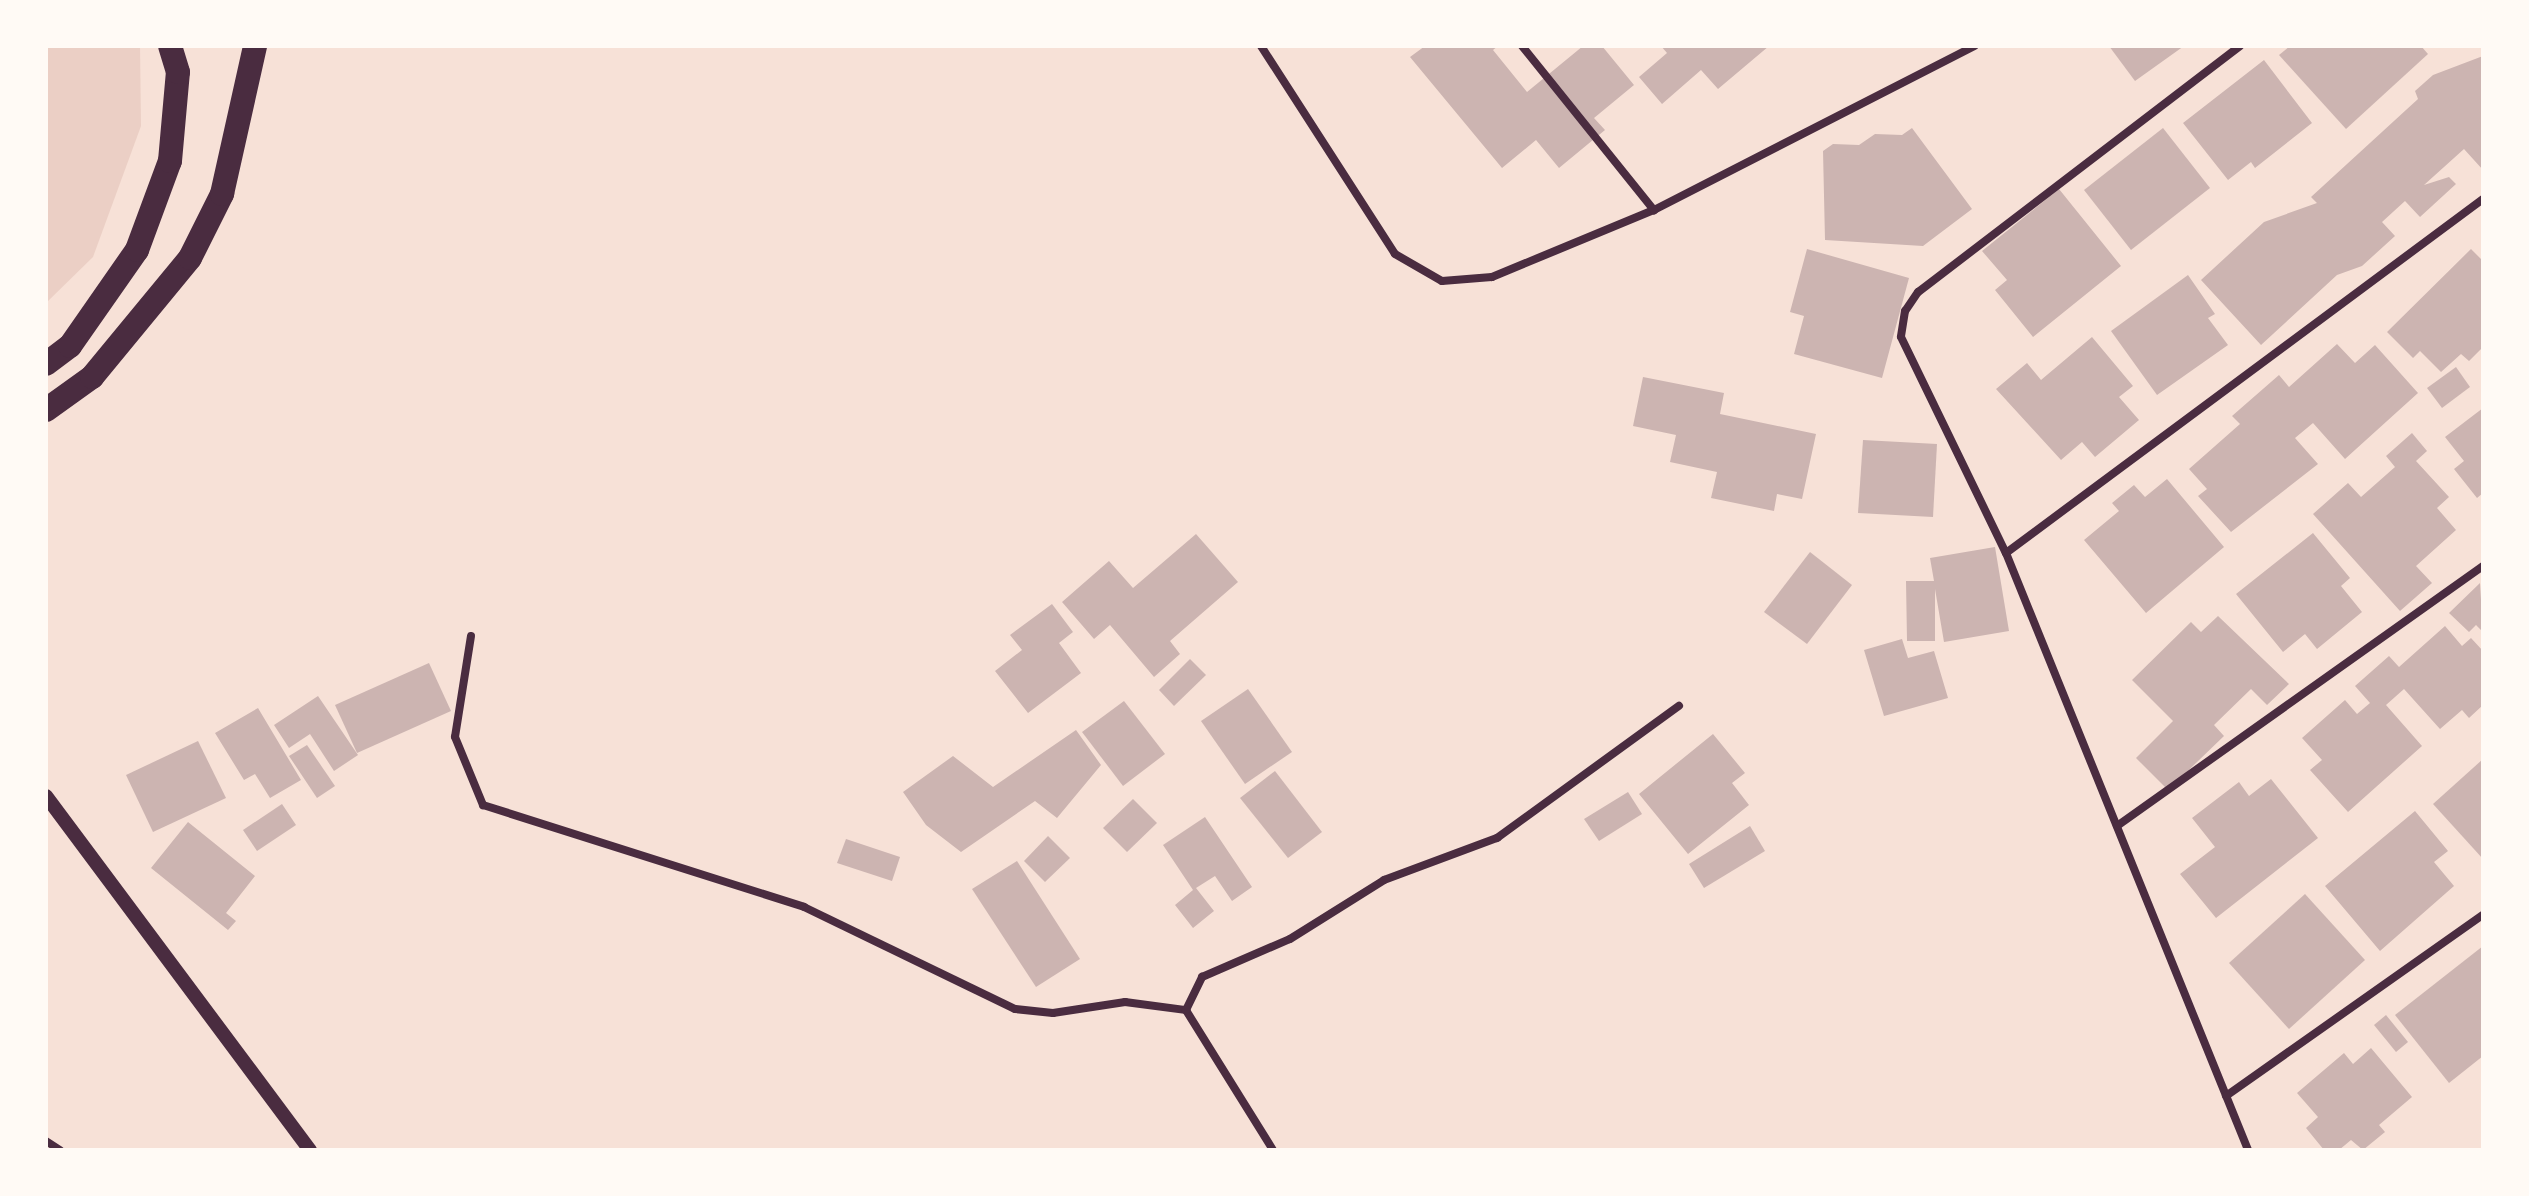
<!DOCTYPE html>
<html>
<head>
<meta charset="utf-8">
<style>
  body { margin:0 }
  #map { position:relative; width:2529px; height:1196px; overflow:hidden; background:#f7e1d7; font-family:"Open Sans",sans-serif }
  div>[style] { position:absolute }
  .green>* { inset:0; background:#ebcfc5 }
  .building>* { inset:0; background:#ccb4b1 }
  .minor>* { height:8px; margin:-4px; padding:0 4px; transform-origin:4px; border-radius:4px; background:#4a2c40 }
  .tertiary>* { height:14px; margin:-7px; padding:0 7px; transform-origin:7px; border-radius:7px; background:#4a2c40 }
  .motorway>* { height:24px; margin:-12px; padding:0 12px; transform-origin:12px; border-radius:12px; background:#4a2c40 }
  span { translate:-50% -50%; white-space:nowrap; text-align:center; line-height:1.15; -webkit-text-stroke:6px #fffaf5; paint-order:stroke }
  .frame { position:absolute; inset:0; border:48px solid #fffaf5; pointer-events:none }
</style>
</head>
<body>
<div id="map">
  <div class="green">
    <i style="clip-path:polygon(46px 46px,140px 46px,141px 126px,93px 257px,46px 303px)"></i>
  </div>
  <div class="building">
    <i style="clip-path:polygon(1425px 46px,1498px 46px,1493px 50px,1527px 92px,1583px 46px,1602px 46px,1634px 85px,1594px 118px,1605px 130px,1559px 168px,1536px 140px,1502px 168px,1410px 57px)"></i>
    <i style="clip-path:polygon(1661px 46px,1769px 46px,1718px 89px,1701px 70px,1662px 104px,1639px 77px,1667px 53px)"></i>
    <i style="clip-path:polygon(2109px 46px,2184px 46px,2135px 81px)"></i>
    <i style="clip-path:polygon(2290px 46px,2421px 46px,2428px 54px,2346px 129px,2279px 55px)"></i>
    <i style="clip-path:polygon(2483px 56px,2483px 170px,2464px 149px,2424px 185px,2449px 177px,2456px 184px,2420px 217px,2405px 201px,2382px 222px,2395px 236px,2362px 266px,2337px 275px,2261px 345px,2201px 280px,2264px 222px,2317px 203px,2311px 197px,2418px 99px,2415px 91px,2433px 75px)"></i>
    <i style="clip-path:polygon(2264px 60px,2312px 123px,2255px 168px,2251px 162px,2228px 180px,2183px 123px)"></i>
    <i style="clip-path:polygon(1912px 128px,1972px 209px,1923px 246px,1825px 240px,1823px 151px,1833px 144px,1859px 145px,1875px 134px,1902px 135px)"></i>
    <i style="clip-path:polygon(2163px 128px,2210px 188px,2131px 250px,2084px 190px)"></i>
    <i style="clip-path:polygon(2059px 189px,2121px 266px,2033px 337px,1995px 290px,2007px 280px,1982px 251px)"></i>
    <i style="clip-path:polygon(1807px 249px,1909px 278px,1882px 378px,1794px 354px,1804px 316px,1790px 312px)"></i>
    <i style="clip-path:polygon(2471px 249px,2483px 261px,2483px 347px,2469px 361px,2461px 354px,2441px 372px,2420px 351px,2413px 358px,2387px 332px)"></i>
    <i style="clip-path:polygon(2188px 275px,2215px 314px,2208px 318px,2228px 345px,2157px 395px,2111px 331px)"></i>
    <i style="clip-path:polygon(2092px 337px,2133px 386px,2119px 397px,2139px 420px,2095px 457px,2082px 442px,2061px 460px,1996px 389px,2027px 363px,2041px 380px)"></i>
    <i style="clip-path:polygon(2337px 344px,2355px 363px,2375px 345px,2418px 393px,2345px 459px,2313px 423px,2295px 438px,2318px 464px,2231px 532px,2198px 496px,2207px 489px,2189px 469px,2240px 424px,2232px 416px,2279px 375px,2289px 387px)"></i>
    <i style="clip-path:polygon(2456px 367px,2470px 387px,2442px 408px,2427px 388px)"></i>
    <i style="clip-path:polygon(1643px 377px,1724px 393px,1720px 414px,1816px 434px,1802px 499px,1777px 494px,1774px 511px,1711px 498px,1717px 472px,1670px 462px,1676px 435px,1633px 426px)"></i>
    <i style="clip-path:polygon(2483px 408px,2483px 493px,2477px 498px,2454px 469px,2464px 461px,2445px 437px)"></i>
    <i style="clip-path:polygon(2412px 433px,2427px 451px,2416px 461px,2449px 497px,2437px 508px,2456px 530px,2416px 566px,2432px 583px,2400px 611px,2313px 514px,2348px 483px,2361px 497px,2395px 467px,2386px 456px)"></i>
    <i style="clip-path:polygon(1863px 440px,1937px 444px,1933px 517px,1858px 513px)"></i>
    <i style="clip-path:polygon(2167px 479px,2224px 547px,2146px 613px,2084px 540px,2119px 511px,2112px 503px,2134px 485px,2145px 497px)"></i>
    <i style="clip-path:polygon(2313px 533px,2350px 578px,2341px 586px,2362px 612px,2317px 649px,2305px 634px,2283px 652px,2236px 594px)"></i>
    <i style="clip-path:polygon(1196px 534px,1238px 582px,1170px 641px,1180px 654px,1154px 677px,1110px 625px,1094px 639px,1062px 602px,1109px 561px,1133px 588px)"></i>
    <i style="clip-path:polygon(1995px 547px,2009px 631px,1944px 642px,1935px 589px,1935px 641px,1907px 641px,1906px 581px,1934px 581px,1930px 558px)"></i>
    <i style="clip-path:polygon(1810px 552px,1852px 585px,1807px 644px,1764px 612px)"></i>
    <i style="clip-path:polygon(2480px 583px,2483px 632px,2476px 625px,2469px 632px,2449px 613px)"></i>
    <i style="clip-path:polygon(1052px 604px,1073px 632px,1059px 643px,1081px 673px,1028px 713px,995px 671px,1022px 650px,1010px 635px)"></i>
    <i style="clip-path:polygon(2218px 616px,2289px 684px,2267px 705px,2251px 689px,2214px 725px,2224px 736px,2168px 790px,2136px 758px,2173px 721px,2132px 680px,2191px 622px,2201px 632px)"></i>
    <i style="clip-path:polygon(2445px 626px,2462px 646px,2471px 638px,2483px 651px,2483px 705px,2469px 718px,2462px 710px,2440px 729px,2404px 689px,2386px 705px,2422px 746px,2348px 812px,2310px 770px,2322px 760px,2302px 738px,2345px 700px,2357px 714px,2370px 703px,2355px 686px,2389px 656px,2399px 667px)"></i>
    <i style="clip-path:polygon(1902px 639px,1908px 658px,1934px 651px,1948px 698px,1884px 716px,1864px 650px)"></i>
    <i style="clip-path:polygon(1190px 659px,1206px 675px,1174px 706px,1159px 690px)"></i>
    <i style="clip-path:polygon(429px 663px,451px 711px,357px 753px,335px 705px)"></i>
    <i style="clip-path:polygon(1248px 689px,1292px 752px,1245px 784px,1201px 721px)"></i>
    <i style="clip-path:polygon(318px 696px,358px 755px,334px 771px,310px 734px,289px 748px,274px 725px)"></i>
    <i style="clip-path:polygon(1124px 701px,1165px 754px,1123px 786px,1082px 732px)"></i>
    <i style="clip-path:polygon(258px 708px,301px 780px,270px 798px,255px 774px,244px 780px,215px 733px)"></i>
    <i style="clip-path:polygon(1076px 730px,1101px 765px,1057px 818px,1035px 801px,961px 852px,926px 825px,903px 792px,953px 756px,993px 787px)"></i>
    <i style="clip-path:polygon(1713px 734px,1745px 773px,1732px 783px,1749px 805px,1688px 854px,1639px 794px)"></i>
    <i style="clip-path:polygon(198px 741px,226px 798px,153px 832px,126px 775px)"></i>
    <i style="clip-path:polygon(307px 745px,335px 786px,317px 798px,289px 756px)"></i>
    <i style="clip-path:polygon(2483px 759px,2483px 859px,2433px 804px)"></i>
    <i style="clip-path:polygon(1275px 771px,1322px 832px,1288px 858px,1240px 798px)"></i>
    <i style="clip-path:polygon(2271px 779px,2318px 838px,2216px 918px,2180px 874px,2215px 847px,2192px 818px,2239px 782px,2249px 796px)"></i>
    <i style="clip-path:polygon(1628px 792px,1642px 814px,1599px 841px,1584px 819px)"></i>
    <i style="clip-path:polygon(1133px 799px,1157px 823px,1127px 852px,1103px 828px)"></i>
    <i style="clip-path:polygon(282px 804px,296px 825px,257px 851px,243px 830px)"></i>
    <i style="clip-path:polygon(2415px 811px,2448px 851px,2434px 862px,2454px 886px,2380px 951px,2325px 886px)"></i>
    <i style="clip-path:polygon(1205px 817px,1252px 887px,1232px 901px,1215px 876px,1196px 888px,1214px 911px,1193px 928px,1175px 905px,1193px 890px,1163px 845px)"></i>
    <i style="clip-path:polygon(188px 822px,255px 876px,226px 913px,236px 921px,228px 930px,151px 868px)"></i>
    <i style="clip-path:polygon(1750px 826px,1765px 851px,1704px 888px,1689px 864px)"></i>
    <i style="clip-path:polygon(1048px 836px,1070px 858px,1045px 882px,1024px 861px)"></i>
    <i style="clip-path:polygon(846px 839px,900px 857px,892px 881px,837px 863px)"></i>
    <i style="clip-path:polygon(1017px 861px,1080px 959px,1036px 987px,972px 889px)"></i>
    <i style="clip-path:polygon(2305px 894px,2365px 960px,2289px 1029px,2229px 963px)"></i>
    <i style="clip-path:polygon(2483px 946px,2483px 1056px,2449px 1083px,2395px 1015px)"></i>
    <i style="clip-path:polygon(2386px 1015px,2408px 1042px,2396px 1052px,2374px 1025px)"></i>
    <i style="clip-path:polygon(2371px 1048px,2412px 1097px,2379px 1125px,2385px 1132px,2363px 1150px,2351px 1140px,2339px 1150px,2324px 1150px,2306px 1128px,2318px 1117px,2297px 1093px,2344px 1053px,2353px 1064px)"></i>
  </div>
  <div class="minor">
    <i style="left:1261px;top:46px;width:247px;rotate:57.2deg"></i>
    <i style="left:1395px;top:254px;width:54px;rotate:29.9deg"></i>
    <i style="left:1442px;top:281px;width:50px;rotate:-4.6deg"></i>
    <i style="left:1492px;top:277px;width:175px;rotate:-22.5deg"></i>
    <i style="left:1654px;top:210px;width:360px;rotate:-27.1deg"></i>
    <i style="left:1522px;top:46px;width:211px;rotate:51.2deg"></i>
    <i style="left:2240px;top:46px;width:405px;rotate:142.6deg"></i>
    <i style="left:1918px;top:292px;width:23px;rotate:124deg"></i>
    <i style="left:1905px;top:311px;width:26px;rotate:99deg"></i>
    <i style="left:1901px;top:337px;width:240px;rotate:64.1deg"></i>
    <i style="left:2006px;top:553px;width:644px;rotate:67.93deg"></i>
    <i style="left:2006px;top:553px;width:594px;rotate:-36.58deg"></i>
    <i style="left:471px;top:636px;width:102px;rotate:99deg"></i>
    <i style="left:455px;top:737px;width:74px;rotate:67.6deg"></i>
    <i style="left:483px;top:805px;width:337px;rotate:17.6deg"></i>
    <i style="left:804px;top:907px;width:234px;rotate:25.8deg"></i>
    <i style="left:1015px;top:1009px;width:38px;rotate:6deg"></i>
    <i style="left:1053px;top:1013px;width:73px;rotate:-8.7deg"></i>
    <i style="left:1125px;top:1002px;width:62px;rotate:7.5deg"></i>
    <i style="left:2117px;top:826px;width:449px;rotate:-35.4deg"></i>
    <i style="left:2226px;top:1096px;width:314px;rotate:-35.2deg"></i>
    <i style="left:46px;top:1141px;width:17px;rotate:33deg"></i>
    <i style="left:1273px;top:1150px;width:165px;rotate:-121.9deg"></i>
    <i style="left:1186px;top:1010px;width:37px;rotate:-64deg"></i>
    <i style="left:1202px;top:977px;width:96px;rotate:-23.4deg"></i>
    <i style="left:1290px;top:939px;width:111px;rotate:-32.1deg"></i>
    <i style="left:1384px;top:880px;width:121px;rotate:-20.4deg"></i>
    <i style="left:1497px;top:838px;width:225px;rotate:-36deg"></i>
  </div>
  <div class="tertiary">
    <i style="left:46px;top:796px;width:442px;rotate:53.3deg"></i>
  </div>
  <div class="motorway">
    <i style="left:46px;top:364px;width:30px;rotate:-37deg"></i>
    <i style="left:70px;top:346px;width:117px;rotate:-55.1deg"></i>
    <i style="left:137px;top:250px;width:95px;rotate:-69.7deg"></i>
    <i style="left:170px;top:161px;width:89px;rotate:-84.9deg"></i>
    <i style="left:178px;top:72px;width:27px;rotate:-107deg"></i>
    <i style="left:46px;top:410px;width:57px;rotate:-35.7deg"></i>
    <i style="left:92px;top:377px;width:154px;rotate:-50.5deg"></i>
    <i style="left:190px;top:258px;width:72px;rotate:-63.4deg"></i>
    <i style="left:222px;top:194px;width:152px;rotate:-77.4deg"></i>
  </div>
  <div class="frame"></div>
</div>
</body>
</html>
